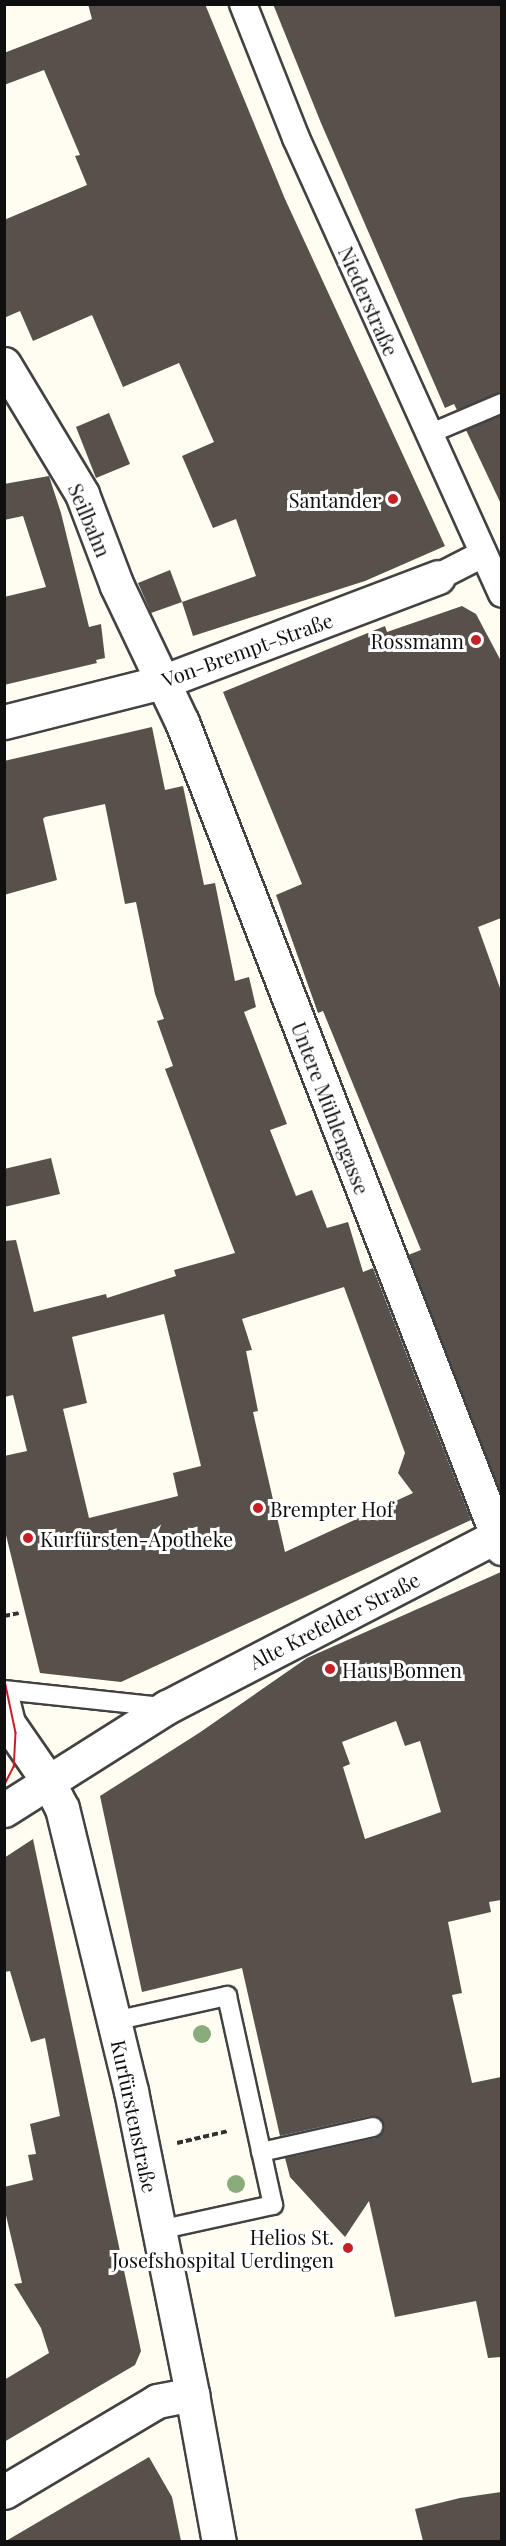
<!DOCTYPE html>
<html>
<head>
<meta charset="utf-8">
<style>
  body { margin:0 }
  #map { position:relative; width:506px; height:2546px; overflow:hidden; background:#fffcf1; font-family:"Playfair Display",serif }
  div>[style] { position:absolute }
  .building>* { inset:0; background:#58504b }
  .path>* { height:4px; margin-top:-2px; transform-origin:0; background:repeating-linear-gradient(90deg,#313131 0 6px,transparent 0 9px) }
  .roads { filter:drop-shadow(2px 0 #424242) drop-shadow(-2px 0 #424242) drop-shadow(0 2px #424242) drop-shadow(0 -2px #424242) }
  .service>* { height:18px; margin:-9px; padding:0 9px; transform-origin:9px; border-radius:9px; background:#fff }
  .pedestrian>* { height:26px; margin:-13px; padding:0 13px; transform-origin:13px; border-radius:13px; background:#fff }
  .minor>* { height:33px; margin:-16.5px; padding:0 16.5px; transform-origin:16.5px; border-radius:16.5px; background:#fff }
  .tram>* { height:1.5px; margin:-0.75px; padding:0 0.75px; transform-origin:0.75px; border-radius:0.75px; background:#c52025 }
  .trees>* { width:18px; height:18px; margin:-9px; border-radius:50%; background:#8aac7c }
  .dots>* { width:16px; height:16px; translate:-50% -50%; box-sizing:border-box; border:3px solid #fff; border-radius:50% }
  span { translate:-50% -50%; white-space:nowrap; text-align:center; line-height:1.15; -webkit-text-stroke:6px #fff; paint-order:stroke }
  .street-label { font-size:20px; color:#0f0f0f }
  .poi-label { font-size:20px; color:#0f0f0f }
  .right { translate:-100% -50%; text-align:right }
  .left { translate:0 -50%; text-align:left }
  .frame { position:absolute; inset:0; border:6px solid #0f0f0f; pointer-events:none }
</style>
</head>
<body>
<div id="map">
  <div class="building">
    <i style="clip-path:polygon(88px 4px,205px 4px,285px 199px,445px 546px,365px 581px,193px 636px,182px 602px,256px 576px,236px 519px,213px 528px,182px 456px,214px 442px,179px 363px,123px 387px,92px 315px,33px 341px,20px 311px,4px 318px,4px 220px,87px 185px,75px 156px,80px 155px,44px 70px,4px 85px,4px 53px,92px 19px)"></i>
    <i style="clip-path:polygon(273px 4px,501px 4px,501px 392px,457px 410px,454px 404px,445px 408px,321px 123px)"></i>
    <i style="clip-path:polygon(109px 413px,130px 464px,96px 478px,76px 427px)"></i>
    <i style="clip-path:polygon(501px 415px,501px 504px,466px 430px)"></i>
    <i style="clip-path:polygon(49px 476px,61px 513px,89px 627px,101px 624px,105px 658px,96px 660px,97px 663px,4px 685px,4px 597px,46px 587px,23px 516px,4px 520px,4px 484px)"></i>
    <i style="clip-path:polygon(170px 570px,182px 602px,151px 613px,138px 583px)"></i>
    <i style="clip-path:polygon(462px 606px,476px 614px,501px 661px,501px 918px,478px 927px,501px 991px,501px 1495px,408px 1255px,421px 1250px,323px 1011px,318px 1013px,276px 895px,302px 884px,223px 692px,385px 626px,387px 632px)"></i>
    <i style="clip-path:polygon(evenodd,152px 727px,165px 790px,183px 786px,204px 885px,215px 883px,235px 981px,249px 977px,256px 1007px,244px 1012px,287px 1124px,270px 1130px,296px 1196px,312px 1190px,327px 1228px,348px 1222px,363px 1272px,373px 1268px,471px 1520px,121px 1682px,40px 1673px,4px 1527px,4px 1456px,27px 1451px,13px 1395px,4px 1397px,4px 1241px,16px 1240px,34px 1312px,106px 1294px,107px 1298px,176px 1276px,174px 1270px,235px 1253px,165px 1069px,173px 1066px,157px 1021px,164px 1019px,155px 994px,136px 902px,125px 904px,105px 804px,45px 817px,43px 819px,57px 880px,4px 895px,4px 761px,152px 727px,344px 1287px,405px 1453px,398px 1473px,413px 1493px,285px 1552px,253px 1412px,258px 1411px,246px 1351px,252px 1350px,242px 1319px,344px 1287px,152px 727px,164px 1314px,201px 1466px,173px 1473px,178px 1496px,89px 1518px,63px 1409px,87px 1403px,72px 1337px,164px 1314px)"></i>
    <i style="clip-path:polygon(51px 1158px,60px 1194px,4px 1207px,4px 1169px)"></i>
    <i style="clip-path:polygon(evenodd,501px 1572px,501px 1900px,489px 1902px,491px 1912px,448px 1922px,462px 1993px,452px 1995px,472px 2083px,501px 2077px,501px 2357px,488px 2358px,476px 2301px,395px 2317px,369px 2201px,345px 2237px,290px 2177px,285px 2158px,375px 2138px,383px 2131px,384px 2124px,377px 2117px,371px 2116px,280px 2136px,242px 1968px,142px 1992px,100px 1796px,199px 1733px,307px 1658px,501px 1572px,396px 1721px,405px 1746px,420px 1741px,441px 1812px,365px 1839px,343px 1767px,350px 1764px,342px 1742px,396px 1721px)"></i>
    <i style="clip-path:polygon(33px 1839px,141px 2351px,135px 2365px,4px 2442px,4px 2380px,49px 2353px,41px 2328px,14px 2284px,22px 2283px,4px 2207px,4px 2187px,33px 2180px,28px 2155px,36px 2154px,30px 2124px,60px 2116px,45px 2038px,31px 2042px,10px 1971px,4px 1972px,4px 1858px)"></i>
    <i style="clip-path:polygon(149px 2457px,172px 2497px,181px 2541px,6px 2541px)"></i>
    <i style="clip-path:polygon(501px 2492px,501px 2541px,423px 2541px,415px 2509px,460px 2498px)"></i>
  </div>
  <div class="path">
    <i style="left:4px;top:1616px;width:15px;rotate:-11deg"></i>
    <i style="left:177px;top:2143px;width:52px;rotate:-13.2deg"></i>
  </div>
  <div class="roads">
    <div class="service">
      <i style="left:429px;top:434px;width:79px;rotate:-23deg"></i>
      <i style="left:4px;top:1690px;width:161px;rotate:6.1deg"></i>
      <i style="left:114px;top:2021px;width:116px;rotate:-12.5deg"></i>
      <i style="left:227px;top:1996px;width:214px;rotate:77.6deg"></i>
      <i style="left:273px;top:2205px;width:117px;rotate:167.6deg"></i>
      <i style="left:261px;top:2152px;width:115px;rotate:-12.6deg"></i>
    </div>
    <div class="pedestrian">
      <i style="left:243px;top:4px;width:144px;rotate:68.4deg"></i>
      <i style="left:296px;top:138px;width:500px;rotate:65.69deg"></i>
      <i style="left:438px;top:577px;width:51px;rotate:-27.1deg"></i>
    </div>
    <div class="minor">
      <i style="left:4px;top:364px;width:152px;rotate:59deg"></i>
      <i style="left:82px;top:494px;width:98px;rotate:69.2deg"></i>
      <i style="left:117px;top:586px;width:151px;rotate:64.5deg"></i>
      <i style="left:182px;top:722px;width:886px;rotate:68.82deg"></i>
      <i style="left:4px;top:722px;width:163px;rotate:-14.2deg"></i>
      <i style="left:162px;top:682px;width:295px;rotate:-20.8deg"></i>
      <i style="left:4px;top:1707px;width:16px;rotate:76deg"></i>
      <i style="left:8px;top:1723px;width:70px;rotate:55.4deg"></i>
      <i style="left:48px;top:1781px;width:30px;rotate:63deg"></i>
      <i style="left:62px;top:1808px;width:291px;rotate:76.3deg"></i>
      <i style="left:131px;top:2091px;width:309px;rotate:78.6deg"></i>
      <i style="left:192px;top:2394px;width:150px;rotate:79.7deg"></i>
      <i style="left:4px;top:1810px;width:193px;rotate:-32.3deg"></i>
      <i style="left:167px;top:1707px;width:377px;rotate:-27.4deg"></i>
      <i style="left:4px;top:2492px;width:178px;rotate:-30.7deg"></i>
      <i style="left:157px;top:2401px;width:36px;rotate:-11deg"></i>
    </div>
  </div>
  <div class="tram">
    <i style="left:4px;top:1676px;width:58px;rotate:78.1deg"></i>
    <i style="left:16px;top:1733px;width:34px;rotate:93deg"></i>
    <i style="left:14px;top:1767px;width:22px;rotate:117deg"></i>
  </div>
  <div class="trees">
    <i style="left:202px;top:2034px"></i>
    <i style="left:236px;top:2184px"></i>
  </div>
  <div class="dots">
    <i style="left:393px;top:499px;background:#c52025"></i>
    <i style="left:476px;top:640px;background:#c52025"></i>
    <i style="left:258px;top:1508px;background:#c52025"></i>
    <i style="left:28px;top:1538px;background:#c52025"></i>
    <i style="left:330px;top:1669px;background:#c52025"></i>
    <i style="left:348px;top:2248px;background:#c52025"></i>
  </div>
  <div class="street-label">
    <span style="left:369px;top:301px;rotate:66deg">Niederstraße</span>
    <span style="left:90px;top:520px;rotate:67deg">Seilbahn</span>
    <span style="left:247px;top:649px;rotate:-20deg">Von-Brempt-Straße</span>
    <span style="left:331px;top:1108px;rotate:69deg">Untere Mühlengasse</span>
    <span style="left:334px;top:1620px;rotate:-27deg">Alte Krefelder Straße</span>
    <span style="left:135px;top:2116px;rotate:78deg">Kurfürstenstraße</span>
  </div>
  <div class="poi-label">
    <span class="right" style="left:381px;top:499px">Santander</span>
    <span class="right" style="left:464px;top:640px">Rossmann</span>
    <span class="left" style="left:270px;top:1508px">Brempter Hof</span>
    <span class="left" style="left:40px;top:1538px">Kurfürsten-Apotheke</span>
    <span class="left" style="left:342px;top:1669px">Haus Bonnen</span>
    <span class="right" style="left:334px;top:2248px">Helios St.<br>Josefshospital Uerdingen</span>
  </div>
  <div class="frame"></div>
</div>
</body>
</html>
